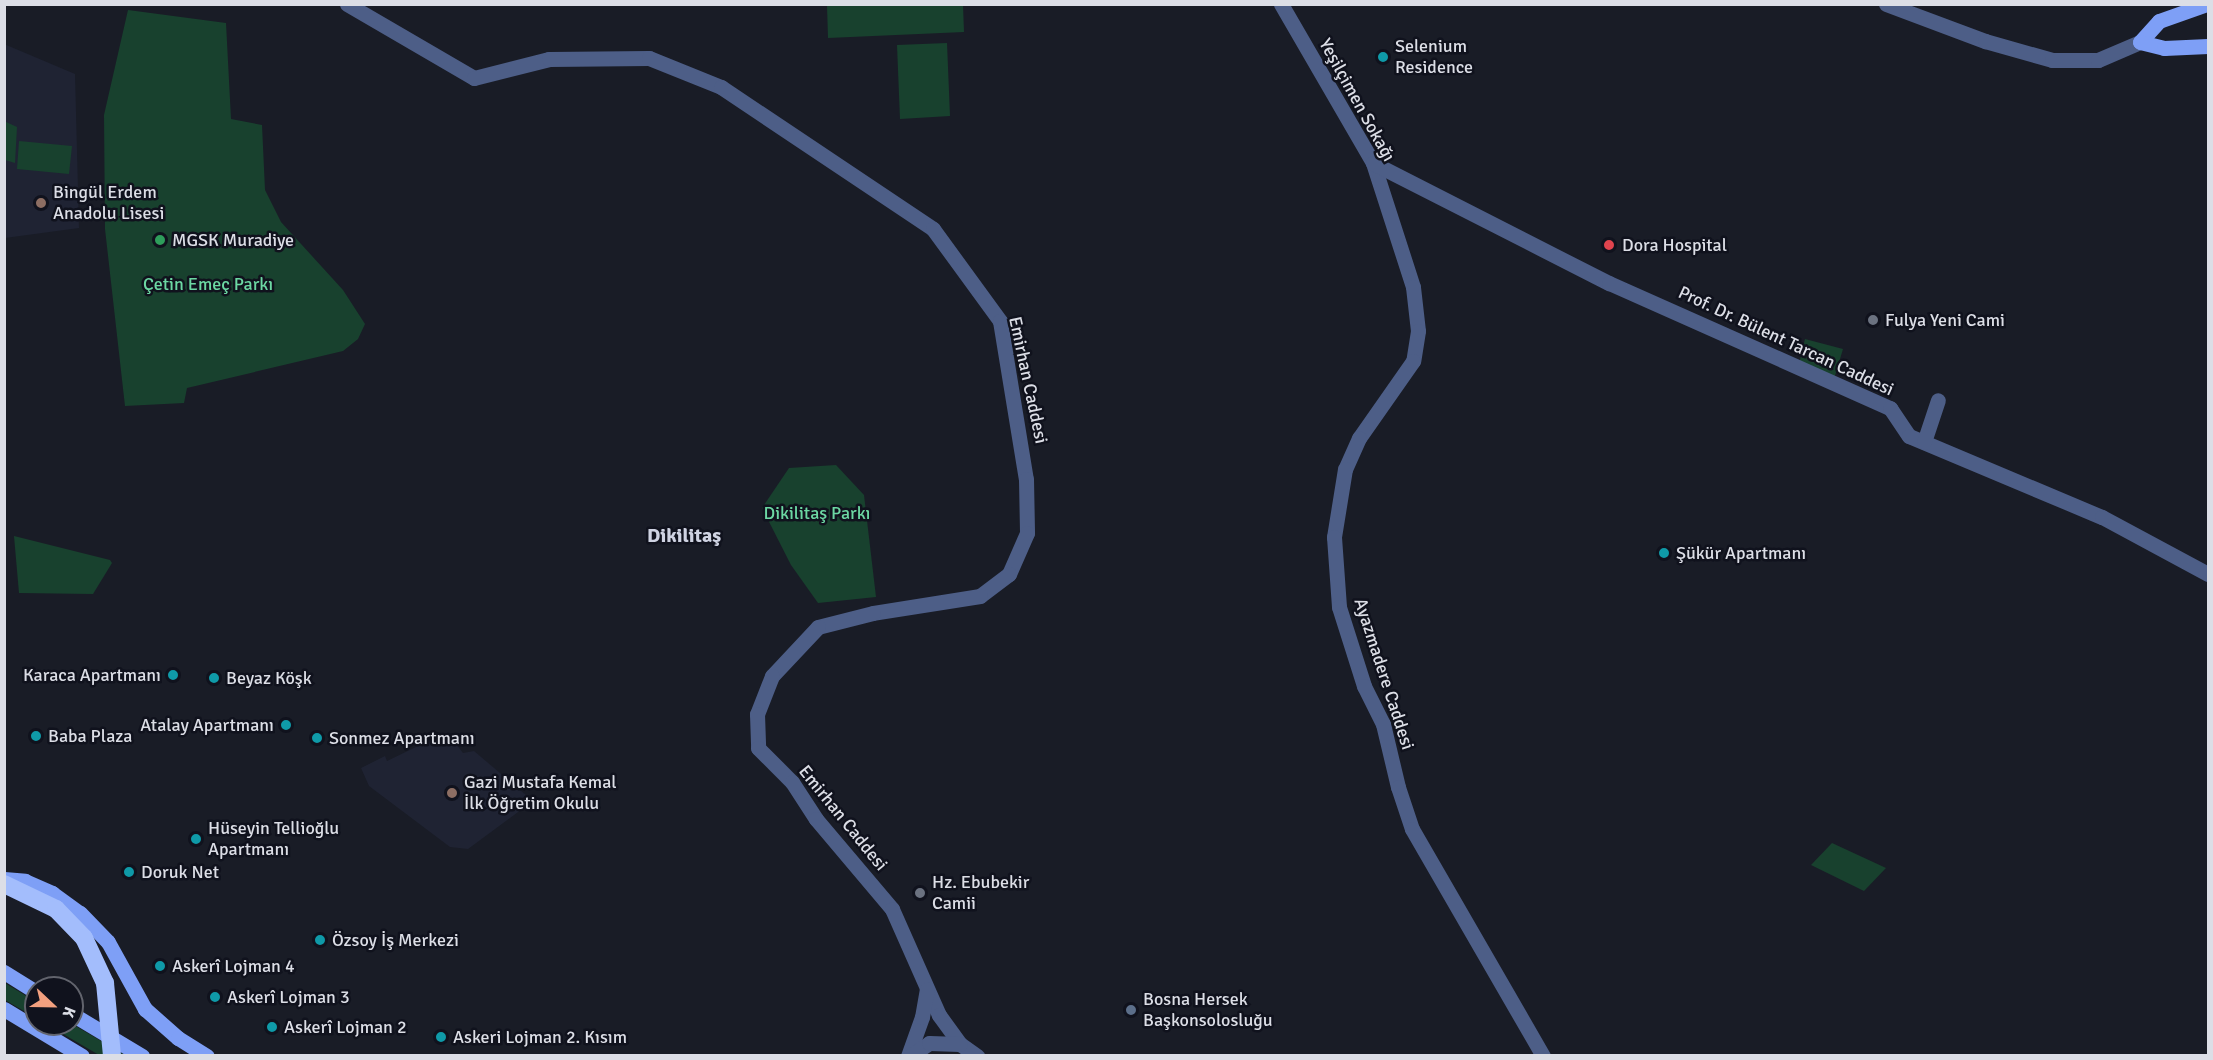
<!DOCTYPE html>
<html>
<head>
<meta charset="utf-8">
<style>
  body { margin:0 }
  #map { position:relative; width:2213px; height:1060px; overflow:hidden; background:#191c26; font-family:Signika,sans-serif }
  div>[style] { position:absolute }
  .built>* { inset:0; background:#1f2333 }
  .green>* { inset:0; background:#18412e }
  .minor>* { height:15px; margin:-7.5px; padding:0 7.5px; transform-origin:7.5px; border-radius:7.5px; background:#4d5e87 }
  .major>* { height:15px; margin:-7.5px; padding:0 7.5px; transform-origin:7.5px; border-radius:7.5px; background:#7e9ff6 }
  .highway>* { height:18px; margin:-9px; padding:0 9px; transform-origin:9px; border-radius:9px; background:#a3bdfc }
  .dots>* { width:16px; height:16px; translate:-50% -50%; box-sizing:border-box; border:3px solid #10121d; border-radius:50% }
  span { translate:-50% -50%; white-space:nowrap; text-align:center; line-height:1.15; -webkit-text-stroke:5px #10121d; paint-order:stroke }
  .poi-label { font-size:18px; color:#dcdee6 }
  .left { translate:0 -50%; text-align:left }
  .right { translate:-100% -50%; text-align:right }
  .street-label { font-size:18px; color:#dcdee6 }
  .park-label { font-size:18px; color:#6cd8a3 }
  .neighbourhood-label { font-size:20px; color:#cfd3e2; font-weight:700 }
  .frame { position:absolute; inset:0; border:6px solid #dcdee6; pointer-events:none }
  .north { position:absolute; left:24px; top:976px; width:60px; height:60px; box-sizing:border-box; background:#10121d; border:2px solid #62646d; border-radius:50%; rotate:112deg; font-size:16px; font-weight:700; line-height:24px; text-align:center; color:#dcdee6 }
  .north::after { content:''; display:block; margin:auto; width:21px; height:27px; background:#f2a07f; clip-path:polygon(50% 0,100% 100%,50% 72%,0 100%) }
</style>
</head>
<body>
<div id="map">
  <div class="built">
    <i style="clip-path:polygon(4px 44px,75px 74px,79px 228px,5px 238px)"></i>
    <i style="clip-path:polygon(447px 732px,463px 753px,474px 751px,533px 801px,468px 849px,450px 847px,369px 786px,361px 768px,385px 756px,387px 761px)"></i>
  </div>
  <div class="green">
    <i style="clip-path:polygon(827px 5px,963px 5px,964px 32px,828px 38px)"></i>
    <i style="clip-path:polygon(128px 10px,226px 23px,231px 119px,262px 125px,265px 190px,281px 222px,343px 290px,365px 324px,358px 339px,343px 351px,187px 388px,184px 403px,125px 406px,105px 229px,104px 115px)"></i>
    <i style="clip-path:polygon(947px 43px,950px 116px,900px 119px,897px 45px)"></i>
    <i style="clip-path:polygon(4px 121px,17px 127px,15px 163px,5px 160px)"></i>
    <i style="clip-path:polygon(19px 141px,72px 146px,69px 174px,17px 169px)"></i>
    <i style="clip-path:polygon(1805px 339px,1843px 349px,1834px 379px,1799px 364px)"></i>
    <i style="clip-path:polygon(836px 465px,864px 495px,876px 597px,818px 603px,791px 565px,762px 508px,789px 468px)"></i>
    <i style="clip-path:polygon(14px 536px,110px 560px,112px 563px,93px 594px,19px 593px)"></i>
    <i style="clip-path:polygon(1832px 843px,1886px 868px,1864px 891px,1811px 865px)"></i>
    <i style="clip-path:polygon(5px 983px,36px 1002px,36px 1018px,5px 1000px)"></i>
    <i style="clip-path:polygon(46px 1024px,72px 1024px,125px 1055px,99px 1055px)"></i>
  </div>
  <div class="minor">
    <i style="left:347px;top:4px;width:147px;rotate:30.2deg"></i>
    <i style="left:474px;top:78px;width:77px;rotate:-14.2deg"></i>
    <i style="left:549px;top:59px;width:100px;rotate:-0.6deg"></i>
    <i style="left:649px;top:58px;width:78px;rotate:21.9deg"></i>
    <i style="left:721px;top:87px;width:255px;rotate:33.8deg"></i>
    <i style="left:933px;top:229px;width:114px;rotate:53.9deg"></i>
    <i style="left:1000px;top:321px;width:160px;rotate:80.7deg"></i>
    <i style="left:1026px;top:479px;width:54px;rotate:88.9deg"></i>
    <i style="left:1027px;top:533px;width:45px;rotate:113.7deg"></i>
    <i style="left:1009px;top:574px;width:36px;rotate:143deg"></i>
    <i style="left:980px;top:596px;width:108px;rotate:171deg"></i>
    <i style="left:873px;top:613px;width:57px;rotate:165.7deg"></i>
    <i style="left:818px;top:627px;width:67px;rotate:133.2deg"></i>
    <i style="left:772px;top:676px;width:41px;rotate:111.5deg"></i>
    <i style="left:757px;top:714px;width:34px;rotate:88deg"></i>
    <i style="left:758px;top:748px;width:48px;rotate:45deg"></i>
    <i style="left:792px;top:782px;width:44px;rotate:57deg"></i>
    <i style="left:816px;top:819px;width:118px;rotate:49.8deg"></i>
    <i style="left:892px;top:909px;width:116px;rotate:66.1deg"></i>
    <i style="left:939px;top:1015px;width:36px;rotate:54deg"></i>
    <i style="left:960px;top:1044px;width:21px;rotate:35deg"></i>
    <i style="left:1281px;top:4px;width:184px;rotate:59.9deg"></i>
    <i style="left:1373px;top:163px;width:130px;rotate:72.1deg"></i>
    <i style="left:1413px;top:287px;width:44px;rotate:83.5deg"></i>
    <i style="left:1418px;top:331px;width:30px;rotate:99deg"></i>
    <i style="left:1413px;top:361px;width:94px;rotate:125deg"></i>
    <i style="left:1359px;top:438px;width:34px;rotate:114deg"></i>
    <i style="left:1345px;top:469px;width:69px;rotate:99.2deg"></i>
    <i style="left:1334px;top:537px;width:70px;rotate:85.9deg"></i>
    <i style="left:1339px;top:607px;width:83px;rotate:72.4deg"></i>
    <i style="left:1364px;top:686px;width:42px;rotate:63.4deg"></i>
    <i style="left:1383px;top:724px;width:65px;rotate:76.6deg"></i>
    <i style="left:1398px;top:787px;width:44px;rotate:71.6deg"></i>
    <i style="left:1412px;top:829px;width:262px;rotate:60deg"></i>
    <i style="left:1886px;top:4px;width:106px;rotate:20.5deg"></i>
    <i style="left:1985px;top:41px;width:70px;rotate:15.8deg"></i>
    <i style="left:2052px;top:60px;width:46px"></i>
    <i style="left:2098px;top:60px;width:46px;rotate:-23.2deg"></i>
    <i style="left:1373px;top:163px;width:265px;rotate:27deg"></i>
    <i style="left:1609px;top:283px;width:308px;rotate:24deg"></i>
    <i style="left:1890px;top:408px;width:34px;rotate:56deg"></i>
    <i style="left:1909px;top:436px;width:209px;rotate:22.8deg"></i>
    <i style="left:2102px;top:517px;width:120px;rotate:28.3deg"></i>
    <i style="left:1924px;top:442px;width:44px;rotate:-71.6deg"></i>
    <i style="left:908px;top:1056px;width:41px;rotate:-70.3deg"></i>
    <i style="left:922px;top:1017px;width:28px;rotate:-80deg"></i>
    <i style="left:910px;top:1056px;width:23px;rotate:-34deg"></i>
    <i style="left:929px;top:1043px;width:31px;rotate:2deg"></i>
  </div>
  <div class="major">
    <i style="left:2207px;top:4px;width:51px;rotate:160.5deg"></i>
    <i style="left:2159px;top:21px;width:28px;rotate:132deg"></i>
    <i style="left:2140px;top:42px;width:25px;rotate:14deg"></i>
    <i style="left:2164px;top:48px;width:44px;rotate:-2.6deg"></i>
    <i style="left:4px;top:879px;width:21px;rotate:5deg"></i>
    <i style="left:25px;top:881px;width:30px;rotate:24deg"></i>
    <i style="left:52px;top:893px;width:34px;rotate:36deg"></i>
    <i style="left:80px;top:913px;width:40px;rotate:46deg"></i>
    <i style="left:108px;top:942px;width:77px;rotate:61.1deg"></i>
    <i style="left:145px;top:1009px;width:44px;rotate:41.3deg"></i>
    <i style="left:178px;top:1038px;width:34px;rotate:32deg"></i>
    <i style="left:4px;top:972px;width:38px;rotate:32deg"></i>
    <i style="left:4px;top:1009px;width:91px;rotate:31.1deg"></i>
    <i style="left:72px;top:1014px;width:82px;rotate:31deg"></i>
  </div>
  <div class="highway">
    <i style="left:4px;top:884px;width:58px;rotate:25.7deg"></i>
    <i style="left:56px;top:909px;width:40px;rotate:46deg"></i>
    <i style="left:84px;top:938px;width:50px;rotate:65deg"></i>
    <i style="left:105px;top:983px;width:73px;rotate:84.5deg"></i>
  </div>
  <div class="dots">
    <i style="left:1383px;top:57px;background:#0f9aa8"></i>
    <i style="left:41px;top:203px;background:#8d6e63"></i>
    <i style="left:160px;top:240px;background:#2e9e5b"></i>
    <i style="left:1609px;top:245px;background:#e0444e"></i>
    <i style="left:1873px;top:320px;background:#6b7280"></i>
    <i style="left:1664px;top:553px;background:#0f9aa8"></i>
    <i style="left:173px;top:675px;background:#0f9aa8"></i>
    <i style="left:214px;top:678px;background:#0f9aa8"></i>
    <i style="left:286px;top:725px;background:#0f9aa8"></i>
    <i style="left:36px;top:736px;background:#0f9aa8"></i>
    <i style="left:317px;top:738px;background:#0f9aa8"></i>
    <i style="left:452px;top:793px;background:#8d6e63"></i>
    <i style="left:196px;top:839px;background:#0f9aa8"></i>
    <i style="left:129px;top:872px;background:#0f9aa8"></i>
    <i style="left:920px;top:893px;background:#6b7280"></i>
    <i style="left:320px;top:940px;background:#0f9aa8"></i>
    <i style="left:160px;top:966px;background:#0f9aa8"></i>
    <i style="left:215px;top:997px;background:#0f9aa8"></i>
    <i style="left:1131px;top:1010px;background:#5c6f8a"></i>
    <i style="left:272px;top:1027px;background:#0f9aa8"></i>
    <i style="left:441px;top:1037px;background:#0f9aa8"></i>
  </div>
  <div class="poi-label">
    <span class="left" style="left:1395px;top:57px">Selenium<br>Residence</span>
    <span class="left" style="left:53px;top:203px">Bingül Erdem<br>Anadolu Lisesi</span>
    <span class="left" style="left:172px;top:240px">MGSK Muradiye</span>
    <span class="left" style="left:1622px;top:245px">Dora Hospital</span>
    <span class="left" style="left:1885px;top:320px">Fulya Yeni Cami</span>
    <span class="left" style="left:1676px;top:553px">Şükür Apartmanı</span>
    <span class="right" style="left:161px;top:675px">Karaca Apartmanı</span>
    <span class="left" style="left:226px;top:678px">Beyaz Köşk</span>
    <span class="right" style="left:274px;top:725px">Atalay Apartmanı</span>
    <span class="left" style="left:48px;top:736px">Baba Plaza</span>
    <span class="left" style="left:329px;top:738px">Sonmez Apartmanı</span>
    <span class="left" style="left:464px;top:793px">Gazi Mustafa Kemal<br>İlk Öğretim Okulu</span>
    <span class="left" style="left:208px;top:839px">Hüseyin Tellioğlu<br>Apartmanı</span>
    <span class="left" style="left:141px;top:872px">Doruk Net</span>
    <span class="left" style="left:932px;top:893px">Hz. Ebubekir<br>Camii</span>
    <span class="left" style="left:332px;top:940px">Özsoy İş Merkezi</span>
    <span class="left" style="left:172px;top:966px">Askerî Lojman 4</span>
    <span class="left" style="left:227px;top:997px">Askerî Lojman 3</span>
    <span class="left" style="left:1143px;top:1010px">Bosna Hersek<br>Başkonsolosluğu</span>
    <span class="left" style="left:284px;top:1027px">Askerî Lojman 2</span>
    <span class="left" style="left:453px;top:1037px">Askeri Lojman 2. Kısım</span>
  </div>
  <div class="street-label">
    <span style="left:1357px;top:100px;rotate:61deg">Yeşilçimen Sokağı</span>
    <span style="left:1786px;top:341px;rotate:25deg">Prof. Dr. Bülent Tarcan Caddesi</span>
    <span style="left:1028px;top:380px;rotate:78deg">Emirhan Caddesi</span>
    <span style="left:1384px;top:674px;rotate:72deg">Ayazmadere Caddesi</span>
    <span style="left:843px;top:818px;rotate:51deg">Emirhan Caddesi</span>
  </div>
  <div class="park-label">
    <span style="left:208px;top:284px">Çetin Emeç Parkı</span>
    <span style="left:817px;top:513px">Dikilitaş Parkı</span>
  </div>
  <div class="neighbourhood-label">
    <span style="left:684px;top:535px">Dikilitaş</span>
  </div>
  <div class="frame"></div>
  <div class="north">K</div>
</div>
</body>
</html>
